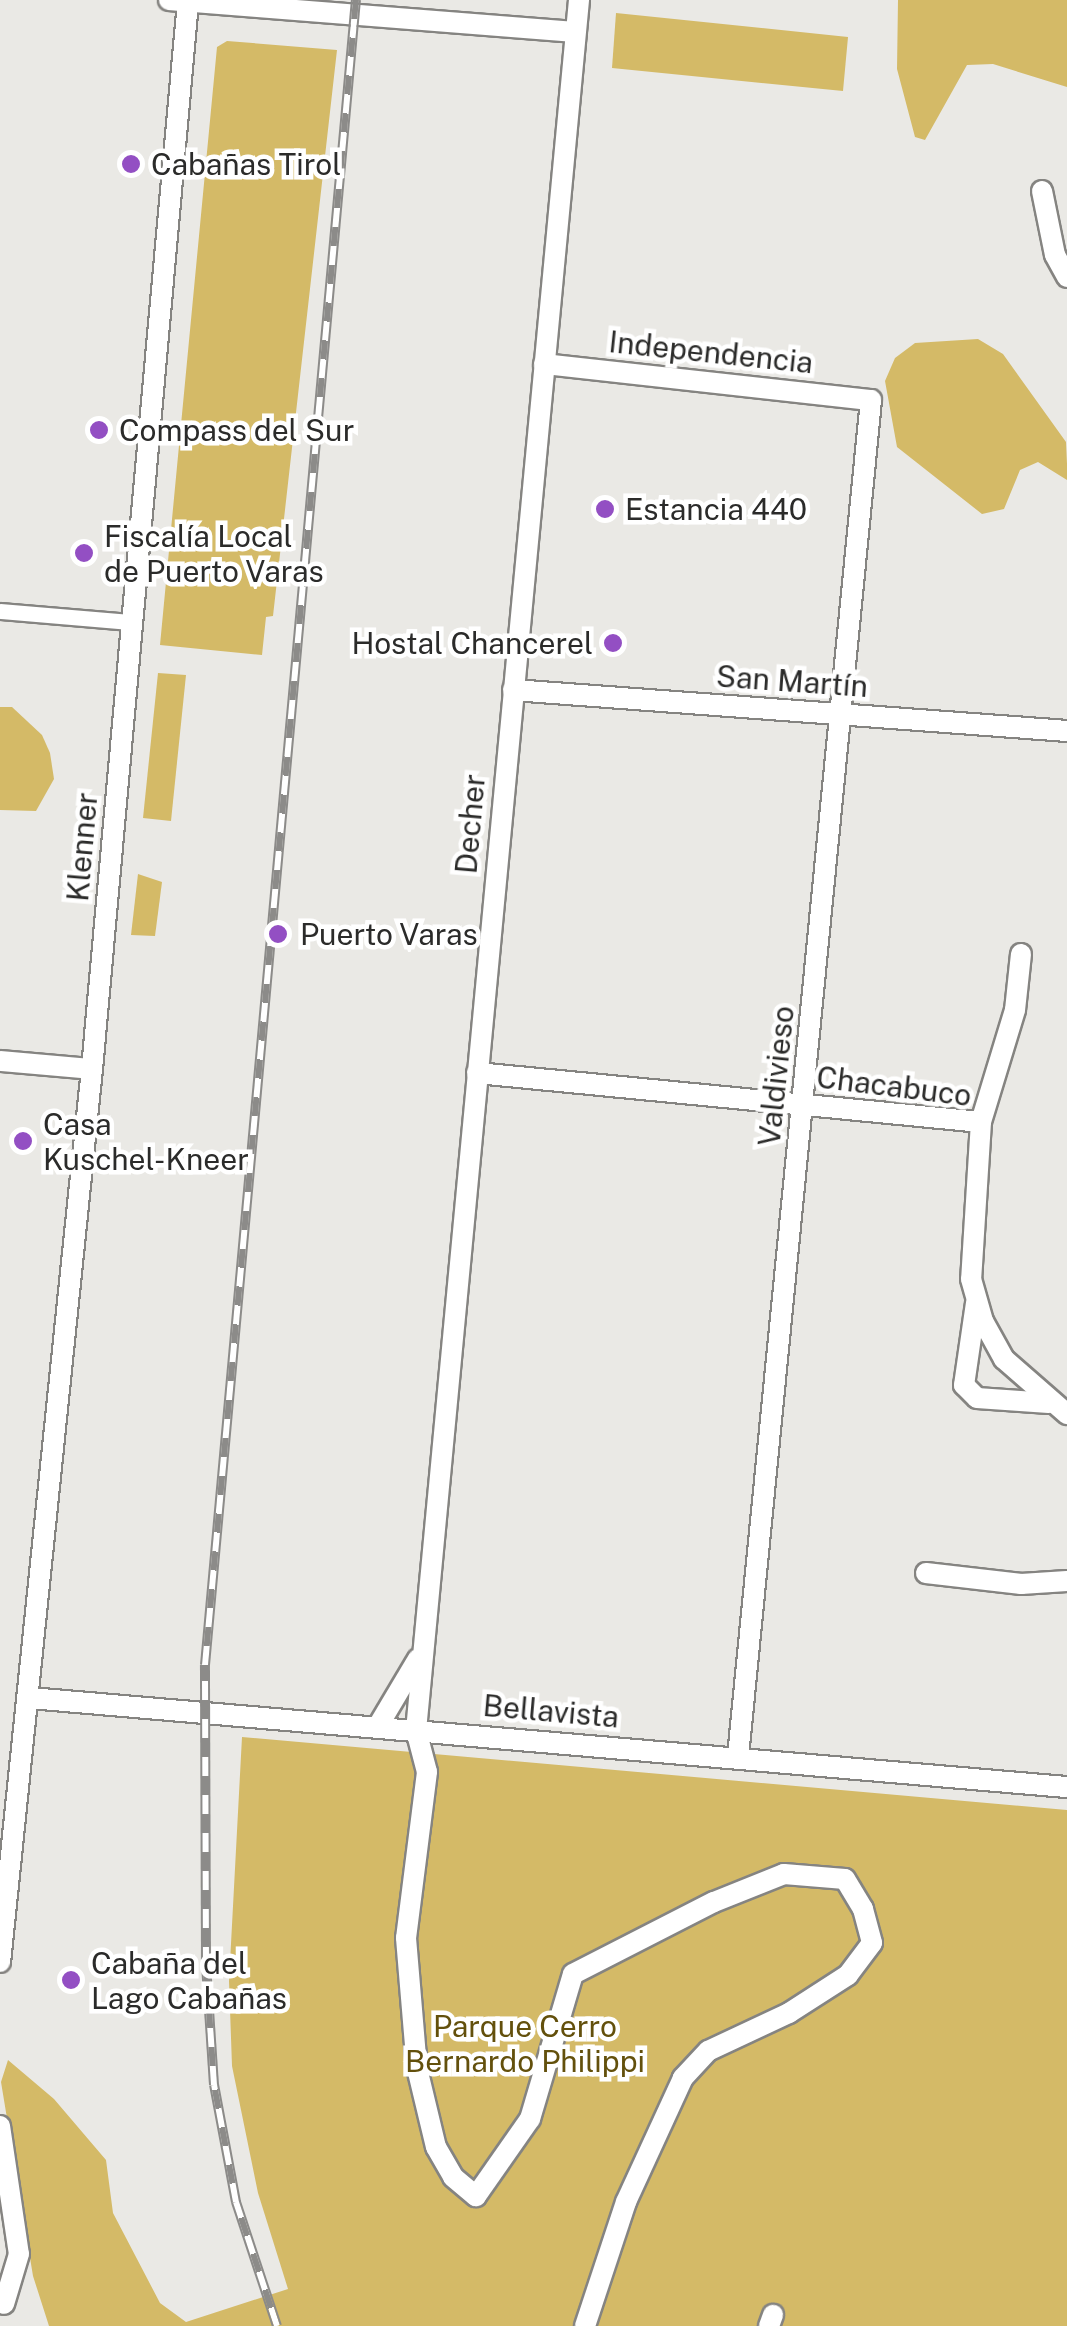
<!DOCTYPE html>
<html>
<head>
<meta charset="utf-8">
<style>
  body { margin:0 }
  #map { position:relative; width:1067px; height:2326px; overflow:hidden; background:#eae9e5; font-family:"Public Sans",sans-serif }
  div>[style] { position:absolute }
  .green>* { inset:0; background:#d4ba67 }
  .roads { filter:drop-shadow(2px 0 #858481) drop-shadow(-2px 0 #858481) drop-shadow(0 2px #858481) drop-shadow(0 -2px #858481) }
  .pedestrian>* { height:15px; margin:-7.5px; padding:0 7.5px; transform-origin:7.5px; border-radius:7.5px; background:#fff }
  .minor>* { height:20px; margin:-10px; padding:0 10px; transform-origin:10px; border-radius:10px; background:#fff }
  .rail>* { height:10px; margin-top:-5px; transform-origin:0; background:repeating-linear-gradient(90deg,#fff 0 19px,#8c8b89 0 38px); box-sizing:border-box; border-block:2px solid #8c8b89 }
  .dots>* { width:28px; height:28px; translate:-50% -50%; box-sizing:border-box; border:5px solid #fff; border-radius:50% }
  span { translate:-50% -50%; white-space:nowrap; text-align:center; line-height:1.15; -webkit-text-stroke:9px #fff; paint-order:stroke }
  .poi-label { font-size:30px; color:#2b2b2a }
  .left { translate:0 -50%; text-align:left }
  .right { translate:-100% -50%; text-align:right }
  .street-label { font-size:30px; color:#2b2b2a }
  .park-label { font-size:30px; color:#63500c }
</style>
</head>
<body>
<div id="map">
  <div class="green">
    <i style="clip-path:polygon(898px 0,1067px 0,1067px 87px,993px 64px,967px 65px,925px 140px,915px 137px,897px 69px)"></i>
    <i style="clip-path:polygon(616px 13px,848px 37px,843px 91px,612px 68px)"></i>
    <i style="clip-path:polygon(227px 41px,337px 50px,273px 616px,266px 617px,262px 655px,160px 645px,217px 47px)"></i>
    <i style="clip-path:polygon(978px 339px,1003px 354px,1066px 442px,1067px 464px,1067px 480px,1038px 462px,1020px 470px,1004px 509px,982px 514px,897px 447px,885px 381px,895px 358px,915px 343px)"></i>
    <i style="clip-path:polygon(158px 673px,186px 675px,171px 821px,143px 818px)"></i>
    <i style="clip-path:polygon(0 707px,12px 707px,42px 735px,50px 753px,54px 779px,36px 811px,0 810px)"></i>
    <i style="clip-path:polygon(138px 874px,162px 882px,155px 936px,131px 935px)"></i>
    <i style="clip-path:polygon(242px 1737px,1067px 1810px,1067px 2326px,49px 2326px,33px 2276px,1px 2082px,8px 2060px,54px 2099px,106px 2160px,113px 2213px,160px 2303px,186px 2322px,288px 2289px,258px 2193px,232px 2066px,229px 1981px)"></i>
  </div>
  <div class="roads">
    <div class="pedestrian">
      <i style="left:0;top:611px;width:132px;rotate:4.8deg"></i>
    </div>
    <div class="minor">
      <i style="left:169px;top:0;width:407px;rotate:4.5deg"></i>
      <i style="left:579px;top:0;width:1738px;rotate:95.38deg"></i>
      <i style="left:416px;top:1730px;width:43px;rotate:75.3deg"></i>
      <i style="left:427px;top:1772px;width:167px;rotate:97.2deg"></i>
      <i style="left:406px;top:1938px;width:130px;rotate:85.2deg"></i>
      <i style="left:417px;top:2068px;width:81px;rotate:76.5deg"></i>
      <i style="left:436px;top:2147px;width:34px;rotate:60deg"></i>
      <i style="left:453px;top:2177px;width:30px;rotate:40deg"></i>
      <i style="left:476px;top:2196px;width:94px;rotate:-55deg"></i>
      <i style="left:530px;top:2119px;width:151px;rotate:-73.5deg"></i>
      <i style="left:573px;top:1974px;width:158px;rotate:-27.1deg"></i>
      <i style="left:714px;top:1902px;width:75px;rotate:-21.8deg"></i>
      <i style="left:784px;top:1874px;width:61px;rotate:4.7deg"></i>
      <i style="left:845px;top:1879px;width:35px;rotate:59deg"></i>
      <i style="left:863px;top:1909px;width:35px;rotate:75deg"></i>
      <i style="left:872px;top:1943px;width:40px;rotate:127deg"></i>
      <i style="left:848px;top:1975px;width:70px;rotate:147.2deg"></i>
      <i style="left:789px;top:2013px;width:89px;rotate:154.9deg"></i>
      <i style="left:708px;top:2051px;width:37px;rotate:133deg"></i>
      <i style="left:683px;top:2078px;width:136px;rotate:114.7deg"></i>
      <i style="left:626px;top:2202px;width:131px;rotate:108.3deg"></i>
      <i style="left:1042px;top:191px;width:65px;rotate:78.5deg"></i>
      <i style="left:1055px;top:255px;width:25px;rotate:61deg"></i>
      <i style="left:544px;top:364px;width:329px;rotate:6.3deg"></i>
      <i style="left:871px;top:400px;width:1364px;rotate:95.6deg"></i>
      <i style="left:513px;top:690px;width:556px;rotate:4.23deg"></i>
      <i style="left:1021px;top:954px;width:56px;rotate:96.1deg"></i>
      <i style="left:1015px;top:1010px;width:117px;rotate:106.9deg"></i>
      <i style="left:981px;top:1122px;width:157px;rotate:93.6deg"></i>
      <i style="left:971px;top:1279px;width:44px;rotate:74.1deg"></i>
      <i style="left:983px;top:1321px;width:43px;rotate:61.1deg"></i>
      <i style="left:1004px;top:1359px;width:84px;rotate:41.1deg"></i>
      <i style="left:0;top:1061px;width:92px;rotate:5deg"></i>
      <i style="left:477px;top:1073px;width:506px;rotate:5.55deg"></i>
      <i style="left:976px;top:1303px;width:83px;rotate:98.3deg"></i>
      <i style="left:964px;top:1385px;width:18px;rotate:45deg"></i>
      <i style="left:977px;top:1398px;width:72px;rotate:4deg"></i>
      <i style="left:926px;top:1573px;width:96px;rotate:6.6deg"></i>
      <i style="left:1021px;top:1584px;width:46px;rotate:-3.7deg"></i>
      <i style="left:30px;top:1698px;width:1041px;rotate:4.91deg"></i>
      <i style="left:378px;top:1726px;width:78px;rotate:-59.2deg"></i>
      <i style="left:0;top:1962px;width:898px;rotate:-84.12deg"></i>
      <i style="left:92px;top:1069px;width:1071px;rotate:-84.86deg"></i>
      <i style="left:0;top:2126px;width:129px;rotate:81.6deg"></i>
      <i style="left:19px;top:2254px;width:52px;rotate:106.7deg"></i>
      <i style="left:769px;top:2326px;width:12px;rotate:-70deg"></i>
    </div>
  </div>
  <div class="rail">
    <i style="left:277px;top:2326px;width:131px;rotate:-108.3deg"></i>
    <i style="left:236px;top:2202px;width:119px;rotate:-100.6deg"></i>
    <i style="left:214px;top:2085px;width:119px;rotate:-93.8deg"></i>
    <i style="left:206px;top:1966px;width:301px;rotate:-90.2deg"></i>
    <i style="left:205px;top:1665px;width:1672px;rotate:-84.82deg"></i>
  </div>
  <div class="dots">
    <i style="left:131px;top:164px;background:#934fc3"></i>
    <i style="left:99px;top:430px;background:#934fc3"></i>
    <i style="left:605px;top:509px;background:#934fc3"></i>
    <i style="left:84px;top:553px;background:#934fc3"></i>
    <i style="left:613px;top:643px;background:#934fc3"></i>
    <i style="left:278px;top:934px;background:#934fc3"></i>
    <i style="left:23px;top:1141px;background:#934fc3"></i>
    <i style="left:71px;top:1980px;background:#934fc3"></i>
  </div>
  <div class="poi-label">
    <span class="left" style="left:151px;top:164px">Cabañas Tirol</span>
    <span class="left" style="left:119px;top:430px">Compass del Sur</span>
    <span class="left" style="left:625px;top:509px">Estancia 440</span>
    <span class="left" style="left:104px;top:553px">Fiscalía Local<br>de Puerto Varas</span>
    <span class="right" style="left:593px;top:643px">Hostal Chancerel</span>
    <span class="left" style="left:300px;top:934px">Puerto Varas</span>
    <span class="left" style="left:43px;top:1141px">Casa<br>Kuschel-Kneer</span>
    <span class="left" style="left:91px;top:1980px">Cabaña del<br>Lago Cabañas</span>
  </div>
  <div class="street-label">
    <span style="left:711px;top:352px;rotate:6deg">Independencia</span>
    <span style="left:792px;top:681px;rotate:4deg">San Martín</span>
    <span style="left:470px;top:824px;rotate:-85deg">Decher</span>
    <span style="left:82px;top:847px;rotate:-85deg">Klenner</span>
    <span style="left:776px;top:1076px;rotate:-84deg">Valdivieso</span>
    <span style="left:894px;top:1086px;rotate:7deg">Chacabuco</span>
    <span style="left:551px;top:1711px;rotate:5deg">Bellavista</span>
  </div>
  <div class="park-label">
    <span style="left:525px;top:2043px">Parque Cerro<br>Bernardo Philippi</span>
  </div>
</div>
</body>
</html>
